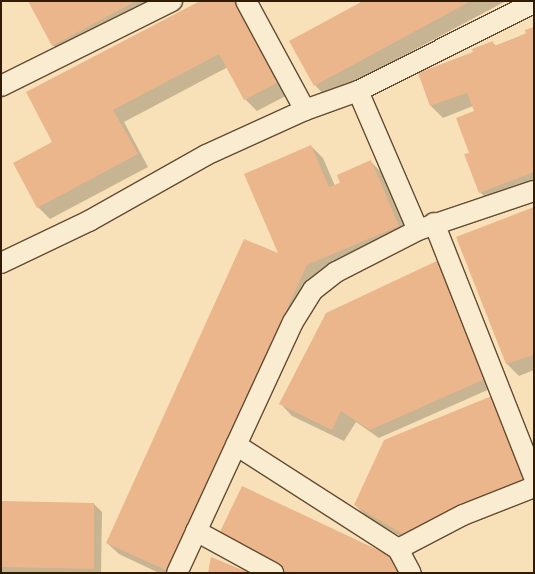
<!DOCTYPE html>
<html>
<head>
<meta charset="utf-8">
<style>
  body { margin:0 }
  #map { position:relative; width:535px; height:574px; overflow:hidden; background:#f8e1b8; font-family:"Libre Caslon Text",serif }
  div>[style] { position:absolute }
  .shadow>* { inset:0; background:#0003 }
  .building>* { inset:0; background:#ebb68b }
  .roads { filter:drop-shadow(1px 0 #634c32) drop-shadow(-1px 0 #634c32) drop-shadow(0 1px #634c32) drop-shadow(0 -1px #634c32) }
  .minor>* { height:20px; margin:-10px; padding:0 10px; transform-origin:10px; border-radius:10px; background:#faecd1 }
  span { translate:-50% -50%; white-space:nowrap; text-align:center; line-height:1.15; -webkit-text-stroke:5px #faecd1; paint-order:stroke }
  .frame { position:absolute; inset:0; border:2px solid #311b05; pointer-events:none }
</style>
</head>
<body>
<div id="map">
  <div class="shadow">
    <i style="clip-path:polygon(30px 1px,171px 1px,65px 57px,53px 45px)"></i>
    <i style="clip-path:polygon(202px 1px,297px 90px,257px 111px,245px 99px,228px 67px,124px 122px,148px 167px,50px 219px,38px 207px,54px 143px)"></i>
    <i style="clip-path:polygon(366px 1px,506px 1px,326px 97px,315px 85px)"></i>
    <i style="clip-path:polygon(534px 30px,534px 188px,492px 204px,480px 192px,470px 153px,476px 112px,473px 106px,443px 118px,431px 106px,419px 74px,475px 53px,492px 42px,496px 46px)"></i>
    <i style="clip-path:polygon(311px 146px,323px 158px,335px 186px,371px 162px,383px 174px,410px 238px,319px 277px,184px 573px,159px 573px,119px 554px,107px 543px,280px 255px)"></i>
    <i style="clip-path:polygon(534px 209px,534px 370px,519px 376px,507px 364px)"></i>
    <i style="clip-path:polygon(327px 315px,501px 384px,379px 438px,356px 422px,344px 441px,292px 416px,281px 404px)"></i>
    <i style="clip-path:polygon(1px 503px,94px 504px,102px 512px,101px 573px,1px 573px)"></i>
    <i style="clip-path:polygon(355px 505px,436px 532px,419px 547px,367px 517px)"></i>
    <i style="clip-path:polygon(227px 546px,406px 573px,284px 573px)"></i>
  </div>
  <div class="building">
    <i style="clip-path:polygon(28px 1px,136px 1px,52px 46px)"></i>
    <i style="clip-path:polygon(200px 1px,245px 1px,286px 78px,244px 100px,219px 54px,113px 110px,138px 154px,37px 208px,13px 163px,52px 142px,26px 92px)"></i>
    <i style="clip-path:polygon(363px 1px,471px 1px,314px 86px,289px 41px)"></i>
    <i style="clip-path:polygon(534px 27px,534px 172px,479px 193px,464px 154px,469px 153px,456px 118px,474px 111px,467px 93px,430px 106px,418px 73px,473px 52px,472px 49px,493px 41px,494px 46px,526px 34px,525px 30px)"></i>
    <i style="clip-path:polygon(311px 145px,329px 187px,340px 183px,337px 175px,371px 160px,399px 226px,307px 265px,168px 571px,106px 543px,244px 239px,278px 253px,244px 174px)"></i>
    <i style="clip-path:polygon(534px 207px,534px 355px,506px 364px,456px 237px)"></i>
    <i style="clip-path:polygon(441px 259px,494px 375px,370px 430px,341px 411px,332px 430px,279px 404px,326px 313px)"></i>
    <i style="clip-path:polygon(499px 393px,530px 482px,406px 536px,354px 505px,384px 440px)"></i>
    <i style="clip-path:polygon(242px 486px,393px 557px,400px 573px,291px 573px,217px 538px)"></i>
    <i style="clip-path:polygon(1px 501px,94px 503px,94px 569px,1px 567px)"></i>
    <i style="clip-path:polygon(211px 557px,250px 573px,208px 573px)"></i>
  </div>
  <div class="roads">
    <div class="minor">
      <i style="left:246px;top:1px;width:124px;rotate:61.6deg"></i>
      <i style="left:1px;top:86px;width:191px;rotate:-26.4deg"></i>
      <i style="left:358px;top:91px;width:151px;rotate:66.7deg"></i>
      <i style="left:418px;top:230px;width:122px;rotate:-18.6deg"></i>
      <i style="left:434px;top:223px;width:273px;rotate:68.5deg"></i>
      <i style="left:1px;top:263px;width:98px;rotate:-25.5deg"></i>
      <i style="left:89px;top:221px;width:134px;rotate:-29.4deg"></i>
      <i style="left:206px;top:155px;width:109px;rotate:-24.4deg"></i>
      <i style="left:305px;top:110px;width:56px;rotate:-19.7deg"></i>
      <i style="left:358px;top:91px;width:197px;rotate:-26.6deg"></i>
      <i style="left:236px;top:445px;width:193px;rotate:32.7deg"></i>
      <i style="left:398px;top:549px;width:27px;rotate:62deg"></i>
      <i style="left:196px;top:531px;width:88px;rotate:28.6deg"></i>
      <i style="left:398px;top:549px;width:73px;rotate:-27.6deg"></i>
      <i style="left:463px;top:515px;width:76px;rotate:-21.5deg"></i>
      <i style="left:177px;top:573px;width:277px;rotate:-65.2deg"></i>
      <i style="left:293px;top:322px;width:38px;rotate:-58deg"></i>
      <i style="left:313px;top:290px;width:29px;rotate:-38deg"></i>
      <i style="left:336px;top:272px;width:92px;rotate:-27.1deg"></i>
    </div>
  </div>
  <div class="frame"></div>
</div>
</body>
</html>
